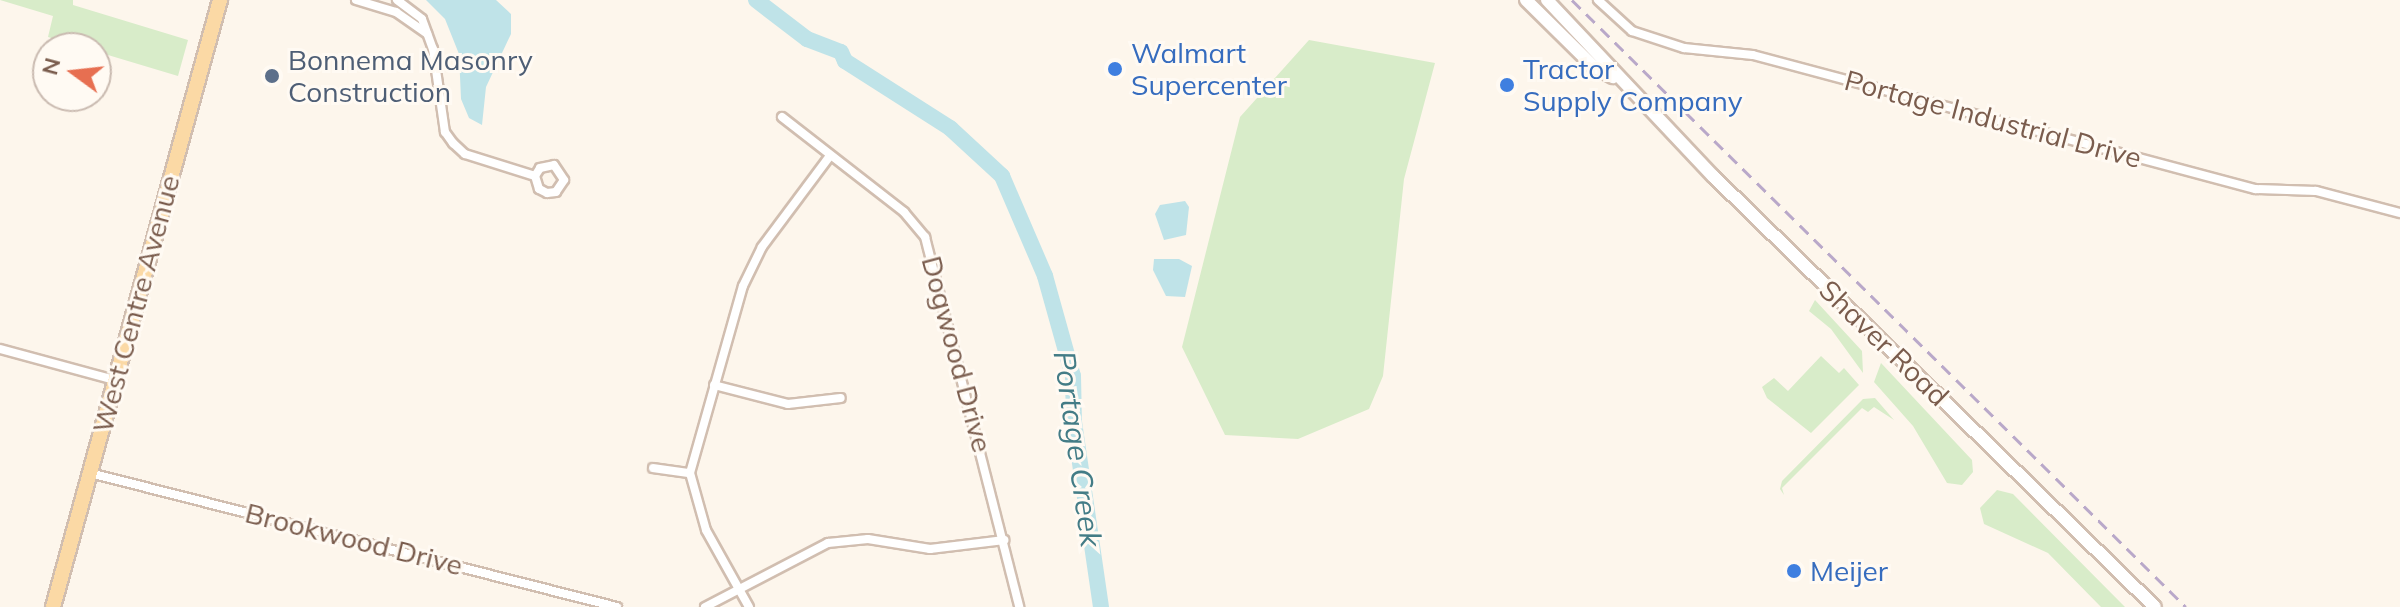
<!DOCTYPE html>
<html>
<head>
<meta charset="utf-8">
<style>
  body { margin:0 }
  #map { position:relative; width:2400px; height:607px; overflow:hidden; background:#fdf6ec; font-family:Mulish,sans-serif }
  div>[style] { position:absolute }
  .green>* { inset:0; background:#d8ecc9 }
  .water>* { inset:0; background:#bfe3e8 }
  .river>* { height:16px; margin:-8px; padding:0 8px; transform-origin:8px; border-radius:8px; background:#bfe3e8 }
  .roads { filter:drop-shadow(2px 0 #d1beb0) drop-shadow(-2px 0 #d1beb0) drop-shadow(0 2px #d1beb0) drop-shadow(0 -2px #d1beb0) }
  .minor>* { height:8px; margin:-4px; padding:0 4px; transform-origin:4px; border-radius:4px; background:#fff }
  .secondary>* { height:12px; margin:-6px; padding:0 6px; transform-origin:6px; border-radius:6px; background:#fff }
  .primary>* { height:14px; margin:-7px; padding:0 7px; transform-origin:7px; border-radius:7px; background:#fbd9a5 }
  .rail>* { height:3px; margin-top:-1.5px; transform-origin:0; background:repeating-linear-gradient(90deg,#b9a8c9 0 12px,transparent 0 20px) }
  .dots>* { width:22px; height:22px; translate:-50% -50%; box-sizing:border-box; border:4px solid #fffaf3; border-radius:50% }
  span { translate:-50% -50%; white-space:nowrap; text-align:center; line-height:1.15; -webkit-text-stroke:6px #fffaf3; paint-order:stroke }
  .shop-label { font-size:28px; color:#366cbe }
  .left { translate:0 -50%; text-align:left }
  .service-label { font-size:28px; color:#4e5e75 }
  .street-label { font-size:28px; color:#7a5c4d }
  .water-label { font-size:30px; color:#437c86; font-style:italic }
  .north { position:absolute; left:32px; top:32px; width:80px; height:80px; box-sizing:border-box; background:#fffaf3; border:2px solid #cabbb1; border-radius:50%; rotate:285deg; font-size:22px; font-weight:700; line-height:32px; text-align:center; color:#7a5c4d }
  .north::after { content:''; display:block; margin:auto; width:28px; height:36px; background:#e76f51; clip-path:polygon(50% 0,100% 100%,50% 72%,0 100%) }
</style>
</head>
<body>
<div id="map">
  <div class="green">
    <i style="clip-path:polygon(0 0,73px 0,73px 5px,188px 40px,178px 76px,48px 37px,53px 16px)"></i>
    <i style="clip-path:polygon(1309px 40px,1435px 63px,1404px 179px,1383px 376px,1369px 409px,1298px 439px,1225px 435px,1182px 347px,1240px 117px)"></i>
    <i style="clip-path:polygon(1815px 300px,1862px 351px,1863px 373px,1831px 329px,1809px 311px)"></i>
    <i style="clip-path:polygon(1821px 356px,1839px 373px,1844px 368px,1859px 385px,1811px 433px,1767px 398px,1762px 387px,1774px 378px,1788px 391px)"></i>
    <i style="clip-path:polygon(1881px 363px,1972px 460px,1973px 472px,1962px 485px,1947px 483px,1913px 426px,1874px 382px)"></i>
    <i style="clip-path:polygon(1875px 398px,1894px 420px,1874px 407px,1868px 412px,1862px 408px,1782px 488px,1784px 495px,1780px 489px,1782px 481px,1863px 399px)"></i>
    <i style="clip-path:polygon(1997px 490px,2013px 494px,2125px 607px,2101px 607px,2048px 553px,1984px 524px,1980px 508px)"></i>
  </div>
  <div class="water">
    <i style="clip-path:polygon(426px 0,496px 0,511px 14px,511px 34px,486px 87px,482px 125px,469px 118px,461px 99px,459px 54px,445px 19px)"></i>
    <i style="clip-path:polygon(1185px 201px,1189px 207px,1186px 235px,1164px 240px,1155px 214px,1160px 205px)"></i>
    <i style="clip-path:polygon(1154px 259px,1179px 259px,1192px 266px,1185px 297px,1166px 296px,1153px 270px)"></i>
  </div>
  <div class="river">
    <i style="left:756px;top:0;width:64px;rotate:37.4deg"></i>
    <i style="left:807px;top:39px;width:36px;rotate:21deg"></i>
    <i style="left:841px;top:52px;width:10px;rotate:66deg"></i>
    <i style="left:845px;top:61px;width:125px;rotate:32.5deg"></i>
    <i style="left:950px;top:128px;width:71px;rotate:42.7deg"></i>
    <i style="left:1002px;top:176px;width:109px;rotate:66.7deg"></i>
    <i style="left:1045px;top:276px;width:104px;rotate:74.4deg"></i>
    <i style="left:1073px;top:376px;width:46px;rotate:88.8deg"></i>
    <i style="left:1074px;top:422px;width:187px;rotate:81.7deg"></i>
  </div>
  <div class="roads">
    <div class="minor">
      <i style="left:356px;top:0;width:42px;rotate:16.7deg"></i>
      <i style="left:396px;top:12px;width:38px;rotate:35deg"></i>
      <i style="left:397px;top:0;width:31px;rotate:37deg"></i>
      <i style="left:422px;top:19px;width:32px;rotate:70deg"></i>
      <i style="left:433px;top:49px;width:84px;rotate:81.8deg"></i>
      <i style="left:445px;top:132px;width:14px;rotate:54deg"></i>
      <i style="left:453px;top:143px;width:16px;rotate:43deg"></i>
      <i style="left:465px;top:154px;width:73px;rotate:17.4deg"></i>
      <i style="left:535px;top:176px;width:9px;rotate:-58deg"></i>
      <i style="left:540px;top:168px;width:14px;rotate:-12deg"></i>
      <i style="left:554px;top:165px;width:18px;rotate:56deg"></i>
      <i style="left:564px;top:180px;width:14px;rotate:124deg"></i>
      <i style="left:556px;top:192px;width:9px;rotate:174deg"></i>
      <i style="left:547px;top:193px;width:9px;rotate:-153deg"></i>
      <i style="left:539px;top:189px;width:14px;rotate:-107deg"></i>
      <i style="left:1598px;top:0;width:46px;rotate:42.4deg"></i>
      <i style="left:1632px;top:31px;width:55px;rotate:18.1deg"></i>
      <i style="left:1684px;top:48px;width:69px;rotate:5.8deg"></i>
      <i style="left:1753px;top:55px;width:520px;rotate:14.95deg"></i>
      <i style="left:2255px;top:189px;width:61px;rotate:1.9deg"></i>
      <i style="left:2316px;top:191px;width:87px;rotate:14.7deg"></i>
      <i style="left:782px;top:117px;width:155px;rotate:37.9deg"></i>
      <i style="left:904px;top:212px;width:33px;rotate:50deg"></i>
      <i style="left:925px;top:237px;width:382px;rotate:75.7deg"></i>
      <i style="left:0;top:349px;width:119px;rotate:15.1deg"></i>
      <i style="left:714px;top:385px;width:76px;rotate:14.4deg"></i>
      <i style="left:788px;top:404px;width:53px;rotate:-6.5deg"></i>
      <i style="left:653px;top:468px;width:37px;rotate:8deg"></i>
      <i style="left:90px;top:473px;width:544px;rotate:14.27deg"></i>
      <i style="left:705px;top:607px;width:139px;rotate:-27.5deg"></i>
      <i style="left:828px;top:543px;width:40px;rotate:-5.7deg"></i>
      <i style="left:868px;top:539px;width:63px;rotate:9.2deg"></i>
      <i style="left:930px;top:549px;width:75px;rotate:-6.9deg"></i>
      <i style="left:749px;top:607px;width:88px;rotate:-119.2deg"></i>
      <i style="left:706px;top:530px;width:59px;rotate:-105.7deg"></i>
      <i style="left:690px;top:473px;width:194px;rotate:-74.2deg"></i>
      <i style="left:743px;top:286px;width:43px;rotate:-64deg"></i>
      <i style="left:762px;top:247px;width:112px;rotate:-53.3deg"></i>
    </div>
    <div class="secondary">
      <i style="left:1526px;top:0;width:94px;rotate:44.6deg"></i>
      <i style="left:1593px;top:66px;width:23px;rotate:29deg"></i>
      <i style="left:1547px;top:0;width:242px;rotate:46.7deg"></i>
      <i style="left:1713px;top:176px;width:617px;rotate:44.28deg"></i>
    </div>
    <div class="primary">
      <i style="left:53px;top:607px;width:630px;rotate:-74.62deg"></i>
    </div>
  </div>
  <div class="rail">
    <i style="left:1572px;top:0;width:863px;rotate:44.67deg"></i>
  </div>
  <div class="dots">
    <i style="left:1115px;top:69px;background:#3f7fe0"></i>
    <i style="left:272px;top:76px;background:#5c6f8a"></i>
    <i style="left:1507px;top:85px;background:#3f7fe0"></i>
    <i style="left:1794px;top:571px;background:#3f7fe0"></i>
  </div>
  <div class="shop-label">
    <span class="left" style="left:1131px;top:69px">Walmart<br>Supercenter</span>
    <span class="left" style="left:1523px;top:85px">Tractor<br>Supply Company</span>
    <span class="left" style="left:1810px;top:571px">Meijer</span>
  </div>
  <div class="service-label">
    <span class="left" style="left:288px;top:76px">Bonnema Masonry<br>Construction</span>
  </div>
  <div class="street-label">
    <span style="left:1993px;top:119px;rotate:15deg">Portage Industrial Drive</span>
    <span style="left:136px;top:304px;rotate:-75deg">West Centre Avenue</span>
    <span style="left:1884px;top:343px;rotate:44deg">Shaver Road</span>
    <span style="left:957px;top:354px;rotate:75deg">Dogwood Drive</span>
    <span style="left:354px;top:539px;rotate:14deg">Brookwood Drive</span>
  </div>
  <div class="water-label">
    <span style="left:1078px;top:449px;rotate:82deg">Portage Creek</span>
  </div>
  <div class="north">N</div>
</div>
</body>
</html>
